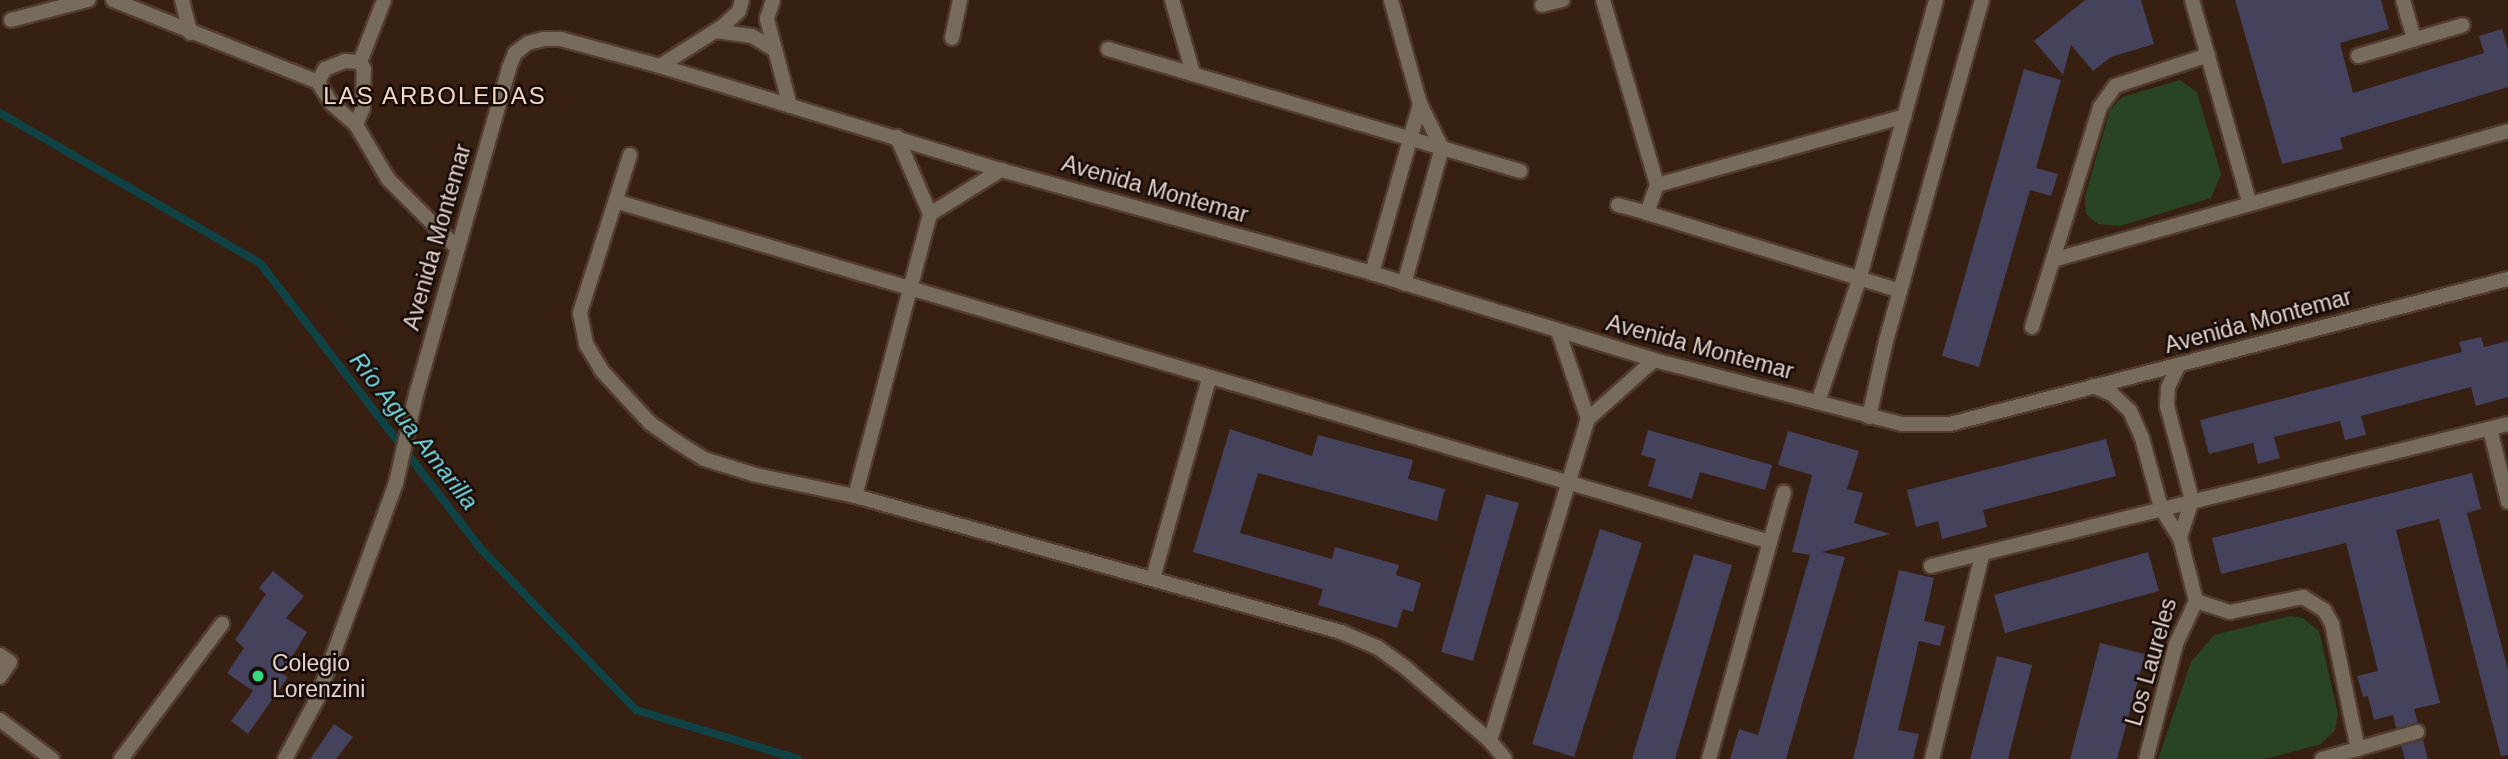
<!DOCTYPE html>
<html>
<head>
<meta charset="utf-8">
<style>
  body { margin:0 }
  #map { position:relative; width:2508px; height:759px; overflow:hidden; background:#371f12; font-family:Arial,sans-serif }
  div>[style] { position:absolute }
  .green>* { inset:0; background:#294423 }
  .stream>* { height:8px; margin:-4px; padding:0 4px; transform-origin:4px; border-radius:4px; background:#0f4245 }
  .building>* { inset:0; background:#44425c }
  .roads { filter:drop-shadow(2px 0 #523c2f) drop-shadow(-2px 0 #523c2f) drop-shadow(0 2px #523c2f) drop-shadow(0 -2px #523c2f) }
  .minor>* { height:14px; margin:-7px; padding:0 7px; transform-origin:7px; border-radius:7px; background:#776c5b }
  .dots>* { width:19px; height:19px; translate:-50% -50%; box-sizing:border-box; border:4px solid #170c07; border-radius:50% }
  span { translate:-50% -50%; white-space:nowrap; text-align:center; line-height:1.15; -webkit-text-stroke:5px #170c07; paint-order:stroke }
  .street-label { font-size:23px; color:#e2d2c9 }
  .poi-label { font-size:23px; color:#e2d2c9 }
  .left { translate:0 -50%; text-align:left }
  .neighbourhood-label { font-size:24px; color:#f6d6c4; letter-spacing:2px }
  .water-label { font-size:24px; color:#75dae1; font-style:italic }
</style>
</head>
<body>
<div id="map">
  <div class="green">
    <i style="clip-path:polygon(2180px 80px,2197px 92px,2221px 174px,2211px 198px,2120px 226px,2098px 224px,2086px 214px,2085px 196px,2110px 110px,2122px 97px)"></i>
    <i style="clip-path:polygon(2290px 616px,2303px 618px,2319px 631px,2338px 714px,2335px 730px,2321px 744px,2265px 759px,2158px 759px,2191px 662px,2214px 635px)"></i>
  </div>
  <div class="stream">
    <i style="left:0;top:113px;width:300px;rotate:30deg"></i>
    <i style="left:260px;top:263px;width:363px;rotate:52.3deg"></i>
    <i style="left:482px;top:550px;width:222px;rotate:46.1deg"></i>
    <i style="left:636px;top:710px;width:169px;rotate:16.8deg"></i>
  </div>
  <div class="building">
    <i style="clip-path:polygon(2085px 0,2141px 0,2154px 44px,2111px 57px,2093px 71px,2071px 45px,2063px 75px,2034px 41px)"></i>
    <i style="clip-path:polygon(2235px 0,2381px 0,2389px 29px,2340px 43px,2353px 93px,2484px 53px,2479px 36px,2502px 29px,2508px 50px,2508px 87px,2340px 138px,2343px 149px,2282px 164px)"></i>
    <i style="clip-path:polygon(2024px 69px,2061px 80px,2036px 168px,2058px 174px,2051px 196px,2030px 190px,1979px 367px,1942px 356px)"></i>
    <i style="clip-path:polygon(2481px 337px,2484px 347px,2508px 341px,2508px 397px,2476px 406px,2471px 387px,2361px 416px,2366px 435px,2345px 440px,2340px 421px,2274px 437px,2280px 458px,2258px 464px,2253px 443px,2209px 454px,2200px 420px,2462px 352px,2459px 342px)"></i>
    <i style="clip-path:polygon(1230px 429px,1312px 456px,1318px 435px,1413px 460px,1408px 479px,1445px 489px,1437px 521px,1258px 473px,1240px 533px,1332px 559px,1335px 547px,1399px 565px,1396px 575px,1421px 583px,1413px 612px,1403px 609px,1397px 628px,1318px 605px,1323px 589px,1193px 552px)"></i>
    <i style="clip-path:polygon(1648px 430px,1772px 465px,1765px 490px,1700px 472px,1692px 499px,1648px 486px,1656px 459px,1641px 455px)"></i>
    <i style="clip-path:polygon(1788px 431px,1859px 451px,1847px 489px,1863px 493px,1854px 523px,1890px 534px,1822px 552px,1845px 557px,1786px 759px,1730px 759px,1739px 729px,1758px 735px,1810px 555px,1792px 552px,1812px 475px,1778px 465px)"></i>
    <i style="clip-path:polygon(2106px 439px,2116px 476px,1983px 510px,1987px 527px,1942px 539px,1938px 521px,1916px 527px,1907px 490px)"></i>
    <i style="clip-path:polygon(2472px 473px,2481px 509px,2467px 513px,2508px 670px,2508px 755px,2501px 756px,2439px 519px,2396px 530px,2440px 703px,2414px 709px,2418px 723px,2396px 728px,2393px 715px,2374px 720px,2368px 696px,2363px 697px,2357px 676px,2378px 671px,2346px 543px,2221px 574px,2212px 538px)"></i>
    <i style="clip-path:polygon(1486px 494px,1519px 503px,1473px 661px,1441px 652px)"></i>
    <i style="clip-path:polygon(1600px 529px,1642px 543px,1574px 757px,1532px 744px)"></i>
    <i style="clip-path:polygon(2148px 552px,2159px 591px,2005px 633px,1994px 595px)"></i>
    <i style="clip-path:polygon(1694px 554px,1732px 565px,1675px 759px,1632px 759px)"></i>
    <i style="clip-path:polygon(1899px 570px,1934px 578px,1924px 621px,1945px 626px,1940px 646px,1919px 641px,1898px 730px,1919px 734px,1913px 759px,1853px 759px)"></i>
    <i style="clip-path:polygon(273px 571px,304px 596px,286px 618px,307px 632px,282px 674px,288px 677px,248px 734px,231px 721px,253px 691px,227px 673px,244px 648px,235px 640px,266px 594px,259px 588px)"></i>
    <i style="clip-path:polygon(2100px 643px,2145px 654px,2117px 759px,2070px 759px)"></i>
    <i style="clip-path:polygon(1997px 656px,2032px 665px,2008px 759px,1970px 759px)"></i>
    <i style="clip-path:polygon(334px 724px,353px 737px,336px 759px,310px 759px)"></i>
    <i style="clip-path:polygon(2423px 740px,2428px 759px,2405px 759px,2401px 746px)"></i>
  </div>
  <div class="roads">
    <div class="minor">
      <i style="left:113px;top:0;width:221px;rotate:21.8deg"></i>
      <i style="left:318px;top:82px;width:25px;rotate:58deg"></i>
      <i style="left:331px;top:103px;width:33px;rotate:41deg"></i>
      <i style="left:356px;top:125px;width:63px;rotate:59.3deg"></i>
      <i style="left:388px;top:179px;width:98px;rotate:45deg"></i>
      <i style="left:182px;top:0;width:34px;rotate:76deg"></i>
      <i style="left:773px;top:0;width:20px;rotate:108deg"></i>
      <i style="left:767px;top:19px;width:90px;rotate:75.2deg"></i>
      <i style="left:1172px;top:0;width:76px;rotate:74deg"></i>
      <i style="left:1391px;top:0;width:108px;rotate:74.4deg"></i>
      <i style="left:1420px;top:104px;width:49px;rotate:63.4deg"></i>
      <i style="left:1442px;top:148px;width:141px;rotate:105.6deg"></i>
      <i style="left:1603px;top:0;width:193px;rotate:73.7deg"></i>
      <i style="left:1657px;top:185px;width:30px;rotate:110deg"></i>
      <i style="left:1647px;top:213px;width:265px;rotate:17.1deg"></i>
      <i style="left:2192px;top:0;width:209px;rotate:74.2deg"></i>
      <i style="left:2403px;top:0;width:41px;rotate:74.2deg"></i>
      <i style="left:1542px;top:5px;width:21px;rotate:-14deg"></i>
      <i style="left:11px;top:20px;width:80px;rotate:-14.6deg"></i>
      <i style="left:716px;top:31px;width:36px;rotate:8deg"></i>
      <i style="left:752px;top:36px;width:27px;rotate:31deg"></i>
      <i style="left:952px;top:38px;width:39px;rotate:-78deg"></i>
      <i style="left:1108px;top:49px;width:430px;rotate:16.5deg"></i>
      <i style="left:2358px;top:56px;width:109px;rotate:-16.4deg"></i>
      <i style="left:660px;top:66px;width:75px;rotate:-32.4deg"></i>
      <i style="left:723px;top:26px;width:22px;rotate:-43deg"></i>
      <i style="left:739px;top:11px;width:11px;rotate:-75deg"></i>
      <i style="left:318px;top:82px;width:15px;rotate:-62deg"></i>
      <i style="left:325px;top:69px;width:22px;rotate:-22deg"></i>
      <i style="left:345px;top:61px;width:15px;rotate:4deg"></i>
      <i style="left:356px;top:125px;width:18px;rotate:-68deg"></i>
      <i style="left:363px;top:108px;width:39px;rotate:-89deg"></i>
      <i style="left:364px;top:69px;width:8px;rotate:-120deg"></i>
      <i style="left:360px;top:62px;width:66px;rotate:-68.8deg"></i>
      <i style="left:630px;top:155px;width:166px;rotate:107.6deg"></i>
      <i style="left:580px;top:313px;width:32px;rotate:79deg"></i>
      <i style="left:586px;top:344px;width:33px;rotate:59deg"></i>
      <i style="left:603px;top:372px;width:69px;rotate:47.3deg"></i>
      <i style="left:650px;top:423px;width:33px;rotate:35deg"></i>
      <i style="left:677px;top:442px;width:32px;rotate:32deg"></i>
      <i style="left:704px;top:459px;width:54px;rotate:17.1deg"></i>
      <i style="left:756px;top:475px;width:101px;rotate:12deg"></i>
      <i style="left:855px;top:496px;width:505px;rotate:15.63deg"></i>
      <i style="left:1341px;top:632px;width:39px;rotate:23deg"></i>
      <i style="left:1377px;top:647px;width:37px;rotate:36deg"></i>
      <i style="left:1407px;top:669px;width:110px;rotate:40.9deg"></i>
      <i style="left:1490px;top:741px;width:23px;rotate:50deg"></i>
      <i style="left:1657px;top:185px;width:257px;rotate:-15.5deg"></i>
      <i style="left:618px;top:202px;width:1201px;rotate:16.44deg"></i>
      <i style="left:1618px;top:205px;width:30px;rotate:15deg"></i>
      <i style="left:930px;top:214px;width:84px;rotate:-31.8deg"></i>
      <i style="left:2056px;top:259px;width:470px;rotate:-15.8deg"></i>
      <i style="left:1372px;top:273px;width:176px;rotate:-74.1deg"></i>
      <i style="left:2032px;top:327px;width:230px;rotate:-72.8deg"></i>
      <i style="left:2100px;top:107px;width:26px;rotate:-54deg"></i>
      <i style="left:2115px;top:86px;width:98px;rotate:-18.4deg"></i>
      <i style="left:2178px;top:366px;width:23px;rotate:115deg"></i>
      <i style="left:2168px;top:387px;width:19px;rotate:93deg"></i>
      <i style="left:2167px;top:406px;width:97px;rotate:75.1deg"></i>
      <i style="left:2192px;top:500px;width:40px;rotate:108deg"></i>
      <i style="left:2093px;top:386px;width:21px;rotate:23deg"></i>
      <i style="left:2112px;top:394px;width:25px;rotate:43deg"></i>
      <i style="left:2130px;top:411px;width:30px;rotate:66deg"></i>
      <i style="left:2142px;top:438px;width:73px;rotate:74.8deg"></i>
      <i style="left:2161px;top:508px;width:36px;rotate:58deg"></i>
      <i style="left:2180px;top:538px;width:65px;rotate:75.7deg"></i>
      <i style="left:2196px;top:601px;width:47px;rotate:114.9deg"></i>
      <i style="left:2176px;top:644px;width:119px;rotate:104.6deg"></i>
      <i style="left:1818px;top:402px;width:129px;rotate:-71.4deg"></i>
      <i style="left:1859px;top:280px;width:290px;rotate:-74.6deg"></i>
      <i style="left:1869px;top:417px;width:78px;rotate:-77.4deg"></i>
      <i style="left:1886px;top:341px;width:354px;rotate:-74.3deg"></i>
      <i style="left:1588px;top:419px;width:89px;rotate:-41.8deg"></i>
      <i style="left:2490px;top:429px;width:75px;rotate:76.1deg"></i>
      <i style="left:855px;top:496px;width:292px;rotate:-75.1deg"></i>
      <i style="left:930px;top:214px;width:84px;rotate:-113.2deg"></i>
      <i style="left:1931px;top:566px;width:594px;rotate:-13.83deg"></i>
      <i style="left:1153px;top:578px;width:207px;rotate:-74.3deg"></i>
      <i style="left:2196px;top:601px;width:36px;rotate:18deg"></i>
      <i style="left:2230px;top:612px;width:75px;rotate:-11.6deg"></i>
      <i style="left:2303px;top:597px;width:25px;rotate:32deg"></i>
      <i style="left:2324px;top:610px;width:16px;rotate:60deg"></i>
      <i style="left:2332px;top:624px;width:128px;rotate:78.3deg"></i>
      <i style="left:0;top:655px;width:12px;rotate:35deg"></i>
      <i style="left:10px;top:662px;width:18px;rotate:124deg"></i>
      <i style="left:0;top:720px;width:65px;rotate:36.9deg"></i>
      <i style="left:1490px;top:741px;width:337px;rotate:-73.1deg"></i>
      <i style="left:1588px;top:419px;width:93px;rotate:-108.8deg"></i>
      <i style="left:121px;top:759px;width:169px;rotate:-53.2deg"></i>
      <i style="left:285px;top:759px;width:68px;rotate:-61.9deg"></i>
      <i style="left:317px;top:699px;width:230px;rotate:-69.9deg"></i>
      <i style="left:396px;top:483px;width:90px;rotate:-77.2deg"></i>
      <i style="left:416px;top:395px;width:340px;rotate:-74.1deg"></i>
      <i style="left:509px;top:68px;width:16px;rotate:-68deg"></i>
      <i style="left:515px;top:53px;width:16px;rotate:-38deg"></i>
      <i style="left:528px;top:43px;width:16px;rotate:-14deg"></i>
      <i style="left:544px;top:39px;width:17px"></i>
      <i style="left:561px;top:39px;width:103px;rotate:15.3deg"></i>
      <i style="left:660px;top:66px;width:357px;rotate:17deg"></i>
      <i style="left:1001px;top:170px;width:385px;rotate:15.5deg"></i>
      <i style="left:1372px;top:273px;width:295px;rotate:17.1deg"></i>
      <i style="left:1654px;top:360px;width:256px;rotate:14.5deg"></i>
      <i style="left:1902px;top:424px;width:48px"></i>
      <i style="left:1950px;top:424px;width:577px;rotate:-14.57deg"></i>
      <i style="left:1709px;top:759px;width:277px;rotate:-74.3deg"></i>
      <i style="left:1932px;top:759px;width:210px;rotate:-76.2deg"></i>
      <i style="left:2322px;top:759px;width:99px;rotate:-15.9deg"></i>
    </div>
  </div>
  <div class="dots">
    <i style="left:258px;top:676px;background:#34d881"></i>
  </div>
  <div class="street-label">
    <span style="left:1155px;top:189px;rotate:16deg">Avenida Montemar</span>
    <span style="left:437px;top:237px;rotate:-74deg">Avenida Montemar</span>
    <span style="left:2258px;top:321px;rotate:-15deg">Avenida Montemar</span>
    <span style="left:1700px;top:347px;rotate:15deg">Avenida Montemar</span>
    <span style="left:2151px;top:662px;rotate:-74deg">Los Laureles</span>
  </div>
  <div class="poi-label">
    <span class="left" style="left:272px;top:676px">Colegio<br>Lorenzini</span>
  </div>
  <div class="neighbourhood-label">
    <span style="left:435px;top:96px">LAS ARBOLEDAS</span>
  </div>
  <div class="water-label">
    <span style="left:414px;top:431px;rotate:52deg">Río Agua Amarilla</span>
  </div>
</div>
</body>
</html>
